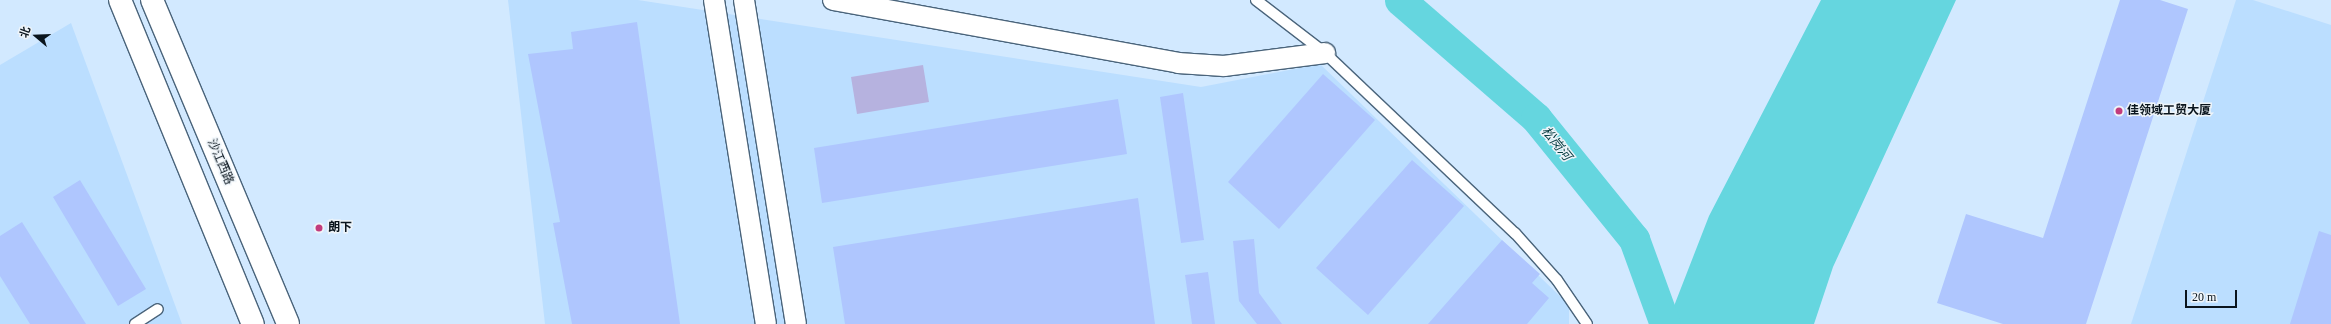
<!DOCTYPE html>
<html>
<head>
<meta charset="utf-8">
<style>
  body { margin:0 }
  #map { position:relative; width:2331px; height:324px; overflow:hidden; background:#d2e9ff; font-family:"Times New Roman","Noto Sans SC",serif }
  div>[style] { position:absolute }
  .built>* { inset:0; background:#bbdeff }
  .green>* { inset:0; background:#b6b2df }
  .water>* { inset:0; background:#65d6df }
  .river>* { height:31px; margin:-15.5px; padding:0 15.5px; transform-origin:15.5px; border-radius:15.5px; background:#65d6df }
  .building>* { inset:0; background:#afc6fe }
  .roads { filter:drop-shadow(1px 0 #4a647b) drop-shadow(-1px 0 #4a647b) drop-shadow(0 1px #4a647b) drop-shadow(0 -1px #4a647b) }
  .service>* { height:10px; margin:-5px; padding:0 5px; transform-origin:5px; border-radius:5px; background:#fff }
  .minor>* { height:20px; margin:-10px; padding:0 10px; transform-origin:10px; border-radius:10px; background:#fff }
  .tertiary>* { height:22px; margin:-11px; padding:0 11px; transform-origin:11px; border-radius:11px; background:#fff }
  .dots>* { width:11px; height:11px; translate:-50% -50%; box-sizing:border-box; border:2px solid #eef4f9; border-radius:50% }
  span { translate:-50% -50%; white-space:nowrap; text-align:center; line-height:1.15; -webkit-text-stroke:3px #eef4f9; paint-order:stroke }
  .poi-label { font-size:12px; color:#0a151e; font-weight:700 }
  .left { translate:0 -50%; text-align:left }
  .street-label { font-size:12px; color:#0a151e }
  .water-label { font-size:13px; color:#073e42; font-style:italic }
  .north { position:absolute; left:16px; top:16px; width:40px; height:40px; -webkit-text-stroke:3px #eef4f9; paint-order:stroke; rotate:289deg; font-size:11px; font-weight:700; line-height:16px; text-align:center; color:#0a151e }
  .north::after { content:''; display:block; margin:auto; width:14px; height:18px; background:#0a151e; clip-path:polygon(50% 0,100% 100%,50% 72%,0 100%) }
  .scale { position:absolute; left:2185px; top:290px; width:52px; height:18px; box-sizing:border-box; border:2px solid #0a151e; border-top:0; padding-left:5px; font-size:12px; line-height:14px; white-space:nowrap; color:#0a151e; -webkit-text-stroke:3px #eef4f9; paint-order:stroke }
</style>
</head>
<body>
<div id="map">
  <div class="built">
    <i style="clip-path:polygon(508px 0,638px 0,1201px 87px,1320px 64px,1569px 305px,1569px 324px,545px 324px)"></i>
    <i style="clip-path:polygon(2236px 0,2253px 0,2331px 25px,2331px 324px,2131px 324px)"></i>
    <i style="clip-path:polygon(71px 23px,182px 324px,0 324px,0 65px)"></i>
  </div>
  <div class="green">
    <i style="clip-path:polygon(923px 65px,929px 102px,857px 114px,851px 77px)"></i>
  </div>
  <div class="water">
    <i style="clip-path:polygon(1821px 0,1956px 0,1833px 267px,1814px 324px,1667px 324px,1709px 216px)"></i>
  </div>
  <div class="river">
    <i style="left:1400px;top:0;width:180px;rotate:40.9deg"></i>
    <i style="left:1536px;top:118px;width:156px;rotate:51deg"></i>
    <i style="left:1634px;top:239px;width:90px;rotate:70deg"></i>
  </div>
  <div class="building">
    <i style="clip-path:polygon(2120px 0,2160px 0,2188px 9px,2086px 324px,2003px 324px,1937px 303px,1966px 214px,2043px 238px)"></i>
    <i style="clip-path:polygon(637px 22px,680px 324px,572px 324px,553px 223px,560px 222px,528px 54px,573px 49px,571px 32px)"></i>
    <i style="clip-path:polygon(1323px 74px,1375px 120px,1279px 229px,1228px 182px)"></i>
    <i style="clip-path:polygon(1183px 93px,1204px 240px,1181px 243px,1160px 97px)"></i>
    <i style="clip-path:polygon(1118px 99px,1127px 154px,822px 203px,814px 148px)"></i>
    <i style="clip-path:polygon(1412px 160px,1464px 206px,1368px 315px,1316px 268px)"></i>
    <i style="clip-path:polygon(80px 180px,146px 289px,118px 306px,53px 197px)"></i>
    <i style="clip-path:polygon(1138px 198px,1155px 324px,845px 324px,833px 247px)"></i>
    <i style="clip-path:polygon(22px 222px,86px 324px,30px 324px,0 276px,0 236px)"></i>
    <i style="clip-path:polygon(2319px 231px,2331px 235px,2331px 324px,2290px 324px)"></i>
    <i style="clip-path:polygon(1254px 239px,1259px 293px,1282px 324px,1257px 324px,1239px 301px,1233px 241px)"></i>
    <i style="clip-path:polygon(1502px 240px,1540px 274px,1532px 283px,1549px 298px,1527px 324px,1428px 324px)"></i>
    <i style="clip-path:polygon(1208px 272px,1215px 324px,1192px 324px,1185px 275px)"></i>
  </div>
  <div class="roads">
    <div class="service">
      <i style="left:1256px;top:0;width:87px;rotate:37.5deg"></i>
      <i style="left:1325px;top:53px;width:262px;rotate:43.5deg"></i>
      <i style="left:1515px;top:233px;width:63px;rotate:48.2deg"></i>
      <i style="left:1557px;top:280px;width:53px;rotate:55.7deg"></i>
      <i style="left:135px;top:324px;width:27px;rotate:-33deg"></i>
    </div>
    <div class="minor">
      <i style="left:714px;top:0;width:328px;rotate:80.9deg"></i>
      <i style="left:744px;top:0;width:328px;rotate:80.9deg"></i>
      <i style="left:833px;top:0;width:351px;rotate:10.3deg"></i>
      <i style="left:1178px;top:63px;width:46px;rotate:3.7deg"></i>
      <i style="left:1224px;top:66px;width:102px;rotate:-7.3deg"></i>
    </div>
    <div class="tertiary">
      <i style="left:120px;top:0;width:350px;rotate:67.7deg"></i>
      <i style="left:152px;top:0;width:351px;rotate:67.2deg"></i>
    </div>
  </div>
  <div class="dots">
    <i style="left:2119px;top:111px;background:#c23c7d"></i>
    <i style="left:319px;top:228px;background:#c23c7d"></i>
  </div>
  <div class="poi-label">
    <span class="left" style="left:2127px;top:111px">佳领域工贸大厦</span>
    <span class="left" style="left:328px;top:228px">朗下</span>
  </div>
  <div class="street-label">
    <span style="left:220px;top:162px;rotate:67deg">沙江西路</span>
  </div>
  <div class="water-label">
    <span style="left:1556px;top:144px;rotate:51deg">松岗河</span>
  </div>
  <div class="north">北</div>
  <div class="scale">20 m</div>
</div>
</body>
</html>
